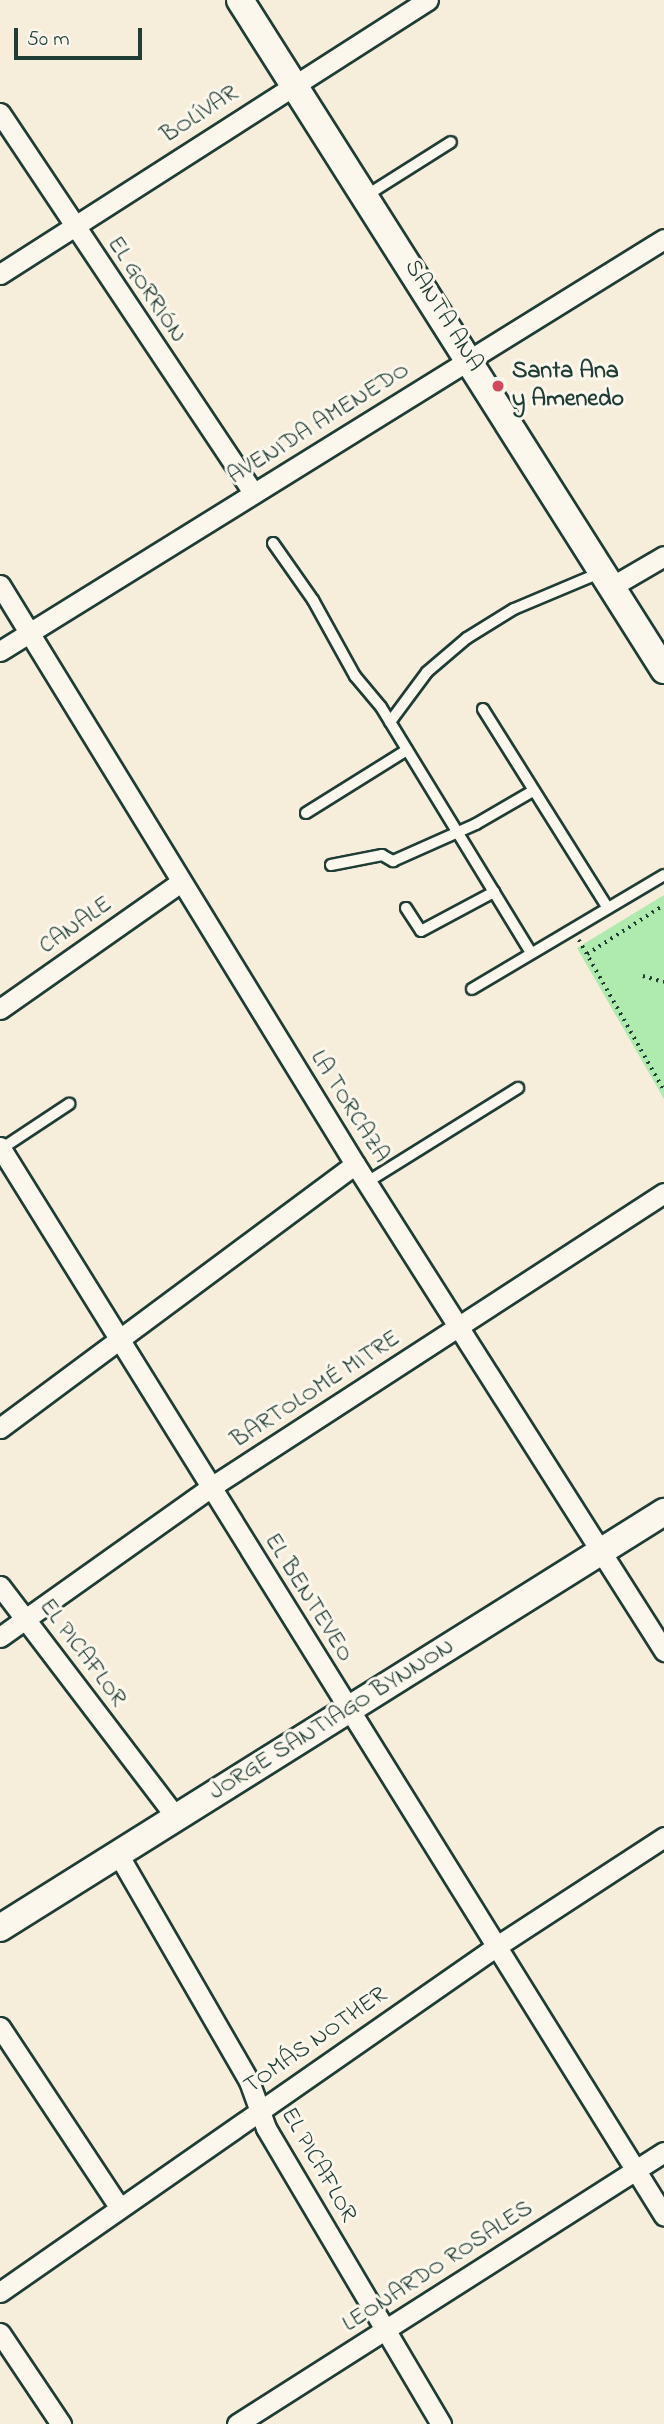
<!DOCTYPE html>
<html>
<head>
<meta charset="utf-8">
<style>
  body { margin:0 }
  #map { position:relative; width:664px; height:2424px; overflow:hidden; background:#f7eddb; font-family:"Indie Flower",sans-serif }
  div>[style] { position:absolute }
  .green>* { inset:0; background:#afeaaf }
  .path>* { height:3.5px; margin-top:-1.75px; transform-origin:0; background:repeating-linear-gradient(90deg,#1f3d34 0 2px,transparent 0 7px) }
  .roads { filter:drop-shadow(2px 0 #1f3d34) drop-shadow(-2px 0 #1f3d34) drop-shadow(0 2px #1f3d34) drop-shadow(0 -2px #1f3d34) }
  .lane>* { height:10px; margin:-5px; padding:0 5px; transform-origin:5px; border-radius:5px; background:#fbf7ec }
  .street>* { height:19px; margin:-9.5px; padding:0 9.5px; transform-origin:9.5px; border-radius:9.5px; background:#fbf7ec }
  .secondary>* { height:26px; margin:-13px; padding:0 13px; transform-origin:13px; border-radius:13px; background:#fbf7ec }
  .dots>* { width:19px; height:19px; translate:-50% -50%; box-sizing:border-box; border:4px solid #fbf7ec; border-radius:50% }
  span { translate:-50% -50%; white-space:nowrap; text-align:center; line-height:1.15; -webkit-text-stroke:6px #fbf7ec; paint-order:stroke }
  .street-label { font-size:24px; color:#1f3d34 }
  .poi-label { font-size:24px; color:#1f3d34; font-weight:700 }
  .left { translate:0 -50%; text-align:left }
  .scale { position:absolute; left:14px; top:28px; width:128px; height:32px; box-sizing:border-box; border:4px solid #1f3d34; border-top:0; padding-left:9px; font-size:21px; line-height:24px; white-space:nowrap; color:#1f3d34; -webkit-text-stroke:5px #fbf7ec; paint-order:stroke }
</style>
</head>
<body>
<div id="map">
  <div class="green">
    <i style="clip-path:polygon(664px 895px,664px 1099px,577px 948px)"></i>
  </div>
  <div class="path">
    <i style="left:579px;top:940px;width:172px;rotate:60.5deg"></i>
    <i style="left:587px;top:954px;width:91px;rotate:-32.5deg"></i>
    <i style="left:643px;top:976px;width:22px;rotate:16deg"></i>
  </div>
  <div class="roads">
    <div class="lane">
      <i style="left:367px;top:195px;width:99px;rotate:-32.2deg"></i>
      <i style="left:273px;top:543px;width:70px;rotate:54.9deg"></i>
      <i style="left:313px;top:600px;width:87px;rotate:61.1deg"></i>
      <i style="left:355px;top:676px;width:40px;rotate:50deg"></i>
      <i style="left:381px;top:707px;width:288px;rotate:58.6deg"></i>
      <i style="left:483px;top:709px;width:235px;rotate:57.9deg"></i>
      <i style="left:390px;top:722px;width:62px;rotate:-53.5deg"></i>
      <i style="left:427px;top:672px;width:52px;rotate:-40.4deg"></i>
      <i style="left:467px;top:638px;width:55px;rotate:-31.7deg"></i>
      <i style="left:514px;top:609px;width:95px;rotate:-22.8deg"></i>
      <i style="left:306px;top:813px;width:119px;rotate:-32deg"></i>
      <i style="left:331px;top:865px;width:52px;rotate:-11.1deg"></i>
      <i style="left:382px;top:855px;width:13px;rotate:29deg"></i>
      <i style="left:393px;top:861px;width:91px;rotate:-24deg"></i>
      <i style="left:476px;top:824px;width:66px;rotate:-30.1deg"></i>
      <i style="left:406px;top:908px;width:27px;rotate:57deg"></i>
      <i style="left:421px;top:931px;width:83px;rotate:-28.1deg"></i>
      <i style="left:472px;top:989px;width:223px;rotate:-30.7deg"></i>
      <i style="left:1px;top:1149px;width:82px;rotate:-33.5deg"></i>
      <i style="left:367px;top:1182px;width:178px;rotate:-31.9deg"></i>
    </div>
    <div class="street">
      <i style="left:0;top:113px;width:457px;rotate:56.3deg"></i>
      <i style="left:0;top:274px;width:508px;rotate:-32.63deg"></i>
      <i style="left:0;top:585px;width:679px;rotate:58.49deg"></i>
      <i style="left:355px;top:1164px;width:577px;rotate:57.6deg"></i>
      <i style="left:611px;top:587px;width:61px;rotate:-30.3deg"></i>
      <i style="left:0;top:651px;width:781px;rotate:-31.82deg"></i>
      <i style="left:0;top:1009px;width:221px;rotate:-35.1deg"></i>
      <i style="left:0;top:1147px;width:1258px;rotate:58.15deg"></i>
      <i style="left:0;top:1428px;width:442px;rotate:-36.6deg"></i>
      <i style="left:0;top:1586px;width:289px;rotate:52.7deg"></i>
      <i style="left:0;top:1637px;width:259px;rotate:-35.4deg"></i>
      <i style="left:211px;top:1487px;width:540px;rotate:-32.98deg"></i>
      <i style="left:118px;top:1854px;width:262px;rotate:60deg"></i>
      <i style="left:249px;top:2081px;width:50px;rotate:70.1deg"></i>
      <i style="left:266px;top:2128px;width:344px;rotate:59.4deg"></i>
      <i style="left:0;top:2027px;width:216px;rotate:56.5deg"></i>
      <i style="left:0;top:2292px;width:602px;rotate:-34.85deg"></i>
      <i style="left:494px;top:1948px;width:203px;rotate:-33.1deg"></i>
      <i style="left:0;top:2333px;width:110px;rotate:56.2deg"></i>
      <i style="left:237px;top:2424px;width:506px;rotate:-32.5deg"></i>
    </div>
    <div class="secondary">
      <i style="left:240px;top:0;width:793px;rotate:57.67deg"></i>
      <i style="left:0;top:1928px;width:784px;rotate:-32.07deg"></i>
    </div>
  </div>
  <div class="dots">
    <i style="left:498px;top:386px;background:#d1495b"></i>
  </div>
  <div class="street-label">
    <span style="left:200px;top:115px;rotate:-33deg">BOLÍVAR</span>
    <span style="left:146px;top:290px;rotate:56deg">EL GORRIÓN</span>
    <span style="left:443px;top:316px;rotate:58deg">SANTA ANA</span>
    <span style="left:319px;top:424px;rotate:-32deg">AVENIDA AMENEDO</span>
    <span style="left:76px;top:926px;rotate:-35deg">CANALE</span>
    <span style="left:349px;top:1107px;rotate:58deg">LA TORCAZA</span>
    <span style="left:316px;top:1390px;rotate:-33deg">BARTOLOMÉ MITRE</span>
    <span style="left:308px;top:1598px;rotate:58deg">EL BENTEVEO</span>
    <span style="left:82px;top:1653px;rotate:53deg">EL PICAFLOR</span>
    <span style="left:332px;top:1720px;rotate:-32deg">JORGE SANTIAGO BYNNON</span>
    <span style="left:316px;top:2041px;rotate:-35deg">TOMÁS NOTHER</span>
    <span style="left:318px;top:2165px;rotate:60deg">EL PICAFLOR</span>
    <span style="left:438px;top:2267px;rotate:-33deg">LEONARDO ROSALES</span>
  </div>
  <div class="poi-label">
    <span class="left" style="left:512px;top:386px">Santa Ana<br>y Amenedo</span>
  </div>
  <div class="scale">50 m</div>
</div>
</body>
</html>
